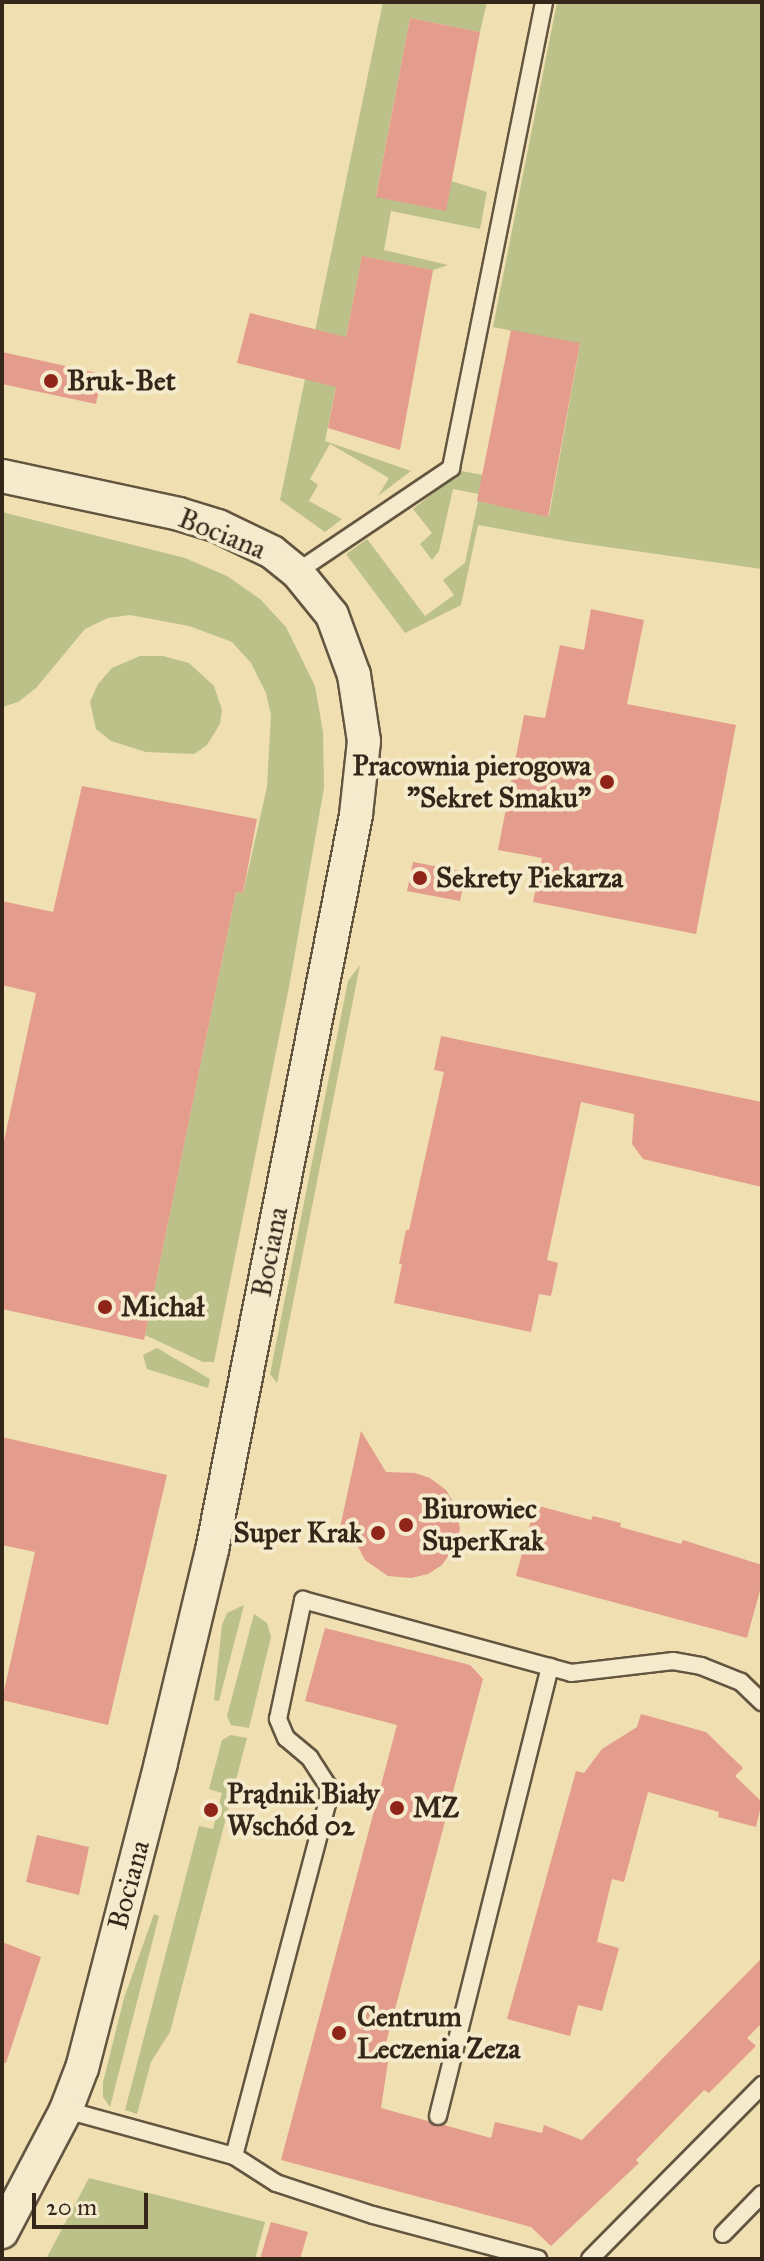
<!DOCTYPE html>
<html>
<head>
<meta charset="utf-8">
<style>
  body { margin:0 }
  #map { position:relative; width:764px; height:2261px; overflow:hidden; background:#f0dfb0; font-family:"IM FELL Great Primer",serif }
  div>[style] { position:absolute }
  .green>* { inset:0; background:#bcc189 }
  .building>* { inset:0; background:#e49c8d }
  .roads { filter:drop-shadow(2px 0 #635540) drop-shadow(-2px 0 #635540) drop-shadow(0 2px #635540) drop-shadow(0 -2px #635540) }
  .service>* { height:16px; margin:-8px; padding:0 8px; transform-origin:8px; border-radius:8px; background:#f5eacc }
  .minor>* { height:32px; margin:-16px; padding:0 16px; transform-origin:16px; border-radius:16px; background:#f5eacc }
  .dots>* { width:22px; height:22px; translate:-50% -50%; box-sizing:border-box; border:4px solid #f5eacc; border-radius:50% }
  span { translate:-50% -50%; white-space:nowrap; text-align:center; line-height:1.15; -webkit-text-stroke:8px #f5eacc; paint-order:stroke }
  .poi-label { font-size:28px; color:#34271a; font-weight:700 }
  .left { translate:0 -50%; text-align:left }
  .right { translate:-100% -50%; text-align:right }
  .street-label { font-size:28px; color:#34271a }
  .frame { position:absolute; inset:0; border:4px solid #34271a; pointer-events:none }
  .scale { position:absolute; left:32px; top:2193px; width:116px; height:36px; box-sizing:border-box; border:4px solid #34271a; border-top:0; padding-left:10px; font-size:24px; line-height:28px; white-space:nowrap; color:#34271a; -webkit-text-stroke:6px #f5eacc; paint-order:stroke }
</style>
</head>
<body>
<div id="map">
  <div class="green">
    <i style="clip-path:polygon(383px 2px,487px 2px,480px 32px,410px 18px,376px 196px,451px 181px,487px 192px,480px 229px,391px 211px,384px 250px,448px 265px,433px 270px,362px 257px,325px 441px,411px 471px,378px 496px,389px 478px,330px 444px,310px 479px,318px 485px,309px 501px,342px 519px,325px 532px,280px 500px)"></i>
    <i style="clip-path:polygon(557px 2px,762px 2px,762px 569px,572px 542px,478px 525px,461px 605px,405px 633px,346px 554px,367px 539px,425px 616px,454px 595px,443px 580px,465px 563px,478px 501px,549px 516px,580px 344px,493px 327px)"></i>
    <i style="clip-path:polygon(461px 471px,483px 475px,479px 494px,453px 489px,439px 551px,432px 560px,420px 544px,432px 533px,413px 509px)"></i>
    <i style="clip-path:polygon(2px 512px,185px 558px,227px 576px,260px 599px,286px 627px,315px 686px,323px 732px,324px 788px,289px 987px,214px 1362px,203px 1362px,145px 1335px,236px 892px,243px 893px,267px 787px,271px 715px,266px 693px,251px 663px,232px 642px,189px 626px,130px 615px,108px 618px,85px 629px,36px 688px,18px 702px,2px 707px)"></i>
    <i style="clip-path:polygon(140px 656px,163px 656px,189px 663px,214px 686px,222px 710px,220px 724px,207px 745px,194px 754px,146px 752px,111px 741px,96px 729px,90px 702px,98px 684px,112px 668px)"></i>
    <i style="clip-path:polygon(360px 965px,277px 1383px,270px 1374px,348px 981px)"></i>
    <i style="clip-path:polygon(157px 1348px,210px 1379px,208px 1388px,147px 1369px,143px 1355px)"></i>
    <i style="clip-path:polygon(244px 1605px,219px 1701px,214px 1700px,222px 1625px,227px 1613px)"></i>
    <i style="clip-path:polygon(254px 1614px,267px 1623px,271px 1637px,249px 1728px,231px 1725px,227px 1716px)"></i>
    <i style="clip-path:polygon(231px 1735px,247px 1738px,170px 2032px,151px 2062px,137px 2114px,125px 2110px,199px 1826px,213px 1829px,222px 1793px,209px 1789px,222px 1740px)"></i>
    <i style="clip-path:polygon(154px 1914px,159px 1916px,110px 2107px,103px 2097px,103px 2082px,124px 1998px)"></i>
    <i style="clip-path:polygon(89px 2178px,265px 2222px,255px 2259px,46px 2259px)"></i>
  </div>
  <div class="building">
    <i style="clip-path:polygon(410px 18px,480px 32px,446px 211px,376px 197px)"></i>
    <i style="clip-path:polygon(362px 256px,433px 270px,400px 450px,328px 428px,336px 387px,237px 363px,250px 313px,346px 337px)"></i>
    <i style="clip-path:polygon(511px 330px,580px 343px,548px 517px,477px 501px)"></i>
    <i style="clip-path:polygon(2px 352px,102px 374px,96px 404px,2px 384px)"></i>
    <i style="clip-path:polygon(591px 609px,644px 620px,627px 704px,736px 725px,696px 934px,533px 902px,542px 858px,498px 850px,524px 715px,545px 718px,560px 645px,584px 650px)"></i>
    <i style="clip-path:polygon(82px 786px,257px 819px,243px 893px,236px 892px,144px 1340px,2px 1309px,2px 1150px,36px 993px,2px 985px,2px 901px,53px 912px)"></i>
    <i style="clip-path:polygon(413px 862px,466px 872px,460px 901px,407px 891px)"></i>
    <i style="clip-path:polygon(441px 1036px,762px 1102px,762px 1187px,643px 1159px,632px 1144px,634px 1114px,581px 1102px,547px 1260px,558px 1263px,551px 1296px,539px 1294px,531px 1332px,394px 1303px,402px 1264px,399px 1264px,406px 1230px,409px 1230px,444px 1072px,434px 1070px)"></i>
    <i style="clip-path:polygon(361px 1431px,386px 1472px,415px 1473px,430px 1478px,446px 1490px,456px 1507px,460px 1529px,455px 1546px,442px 1565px,428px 1574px,411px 1578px,388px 1576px,365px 1560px,351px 1533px,339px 1532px)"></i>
    <i style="clip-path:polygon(2px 1437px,167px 1475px,108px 1725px,2px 1700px,35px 1552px,2px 1545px)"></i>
    <i style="clip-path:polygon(535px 1505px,591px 1520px,593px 1516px,621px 1523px,620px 1527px,681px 1544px,683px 1540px,762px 1565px,762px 1583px,747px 1638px,516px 1576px)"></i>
    <i style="clip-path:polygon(325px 1628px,470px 1665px,483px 1679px,383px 2054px,389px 2055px,381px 2108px,428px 2121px,435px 2126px,444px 2125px,491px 2138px,495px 2122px,542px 2133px,544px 2125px,582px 2140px,762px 1958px,762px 2023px,747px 2038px,756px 2046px,709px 2093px,704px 2090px,636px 2160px,639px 2163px,551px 2246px,531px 2227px,281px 2160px,397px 1725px,305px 1701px)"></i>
    <i style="clip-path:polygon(641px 1714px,706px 1732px,743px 1768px,735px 1776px,762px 1802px,756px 1827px,718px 1817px,719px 1812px,648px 1792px,624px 1882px,612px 1879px,597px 1942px,619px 1948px,602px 2011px,578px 2005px,570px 2036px,507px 2019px,576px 1771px,584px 1773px,602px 1749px,637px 1727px)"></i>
    <i style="clip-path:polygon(37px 1835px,89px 1847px,79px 1895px,26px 1882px)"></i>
    <i style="clip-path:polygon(2px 1942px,41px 1957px,6px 2063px,2px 2062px)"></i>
    <i style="clip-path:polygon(271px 2222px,308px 2232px,300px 2259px,260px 2259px)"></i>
  </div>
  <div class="roads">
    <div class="service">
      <i style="left:297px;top:572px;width:186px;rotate:-34deg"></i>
      <i style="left:451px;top:468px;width:475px;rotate:-78.7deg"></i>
      <i style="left:66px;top:2110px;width:174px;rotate:15.3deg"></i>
      <i style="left:234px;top:2156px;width:50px;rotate:32.7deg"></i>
      <i style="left:276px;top:2183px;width:102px;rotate:18.3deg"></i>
      <i style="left:373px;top:2215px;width:171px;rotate:14.9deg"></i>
      <i style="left:438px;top:2116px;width:463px;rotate:-76deg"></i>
      <i style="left:234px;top:2156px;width:367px;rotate:-75.2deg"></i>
      <i style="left:328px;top:1801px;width:15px;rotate:-90deg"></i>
      <i style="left:328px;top:1786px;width:33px;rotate:-123deg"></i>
      <i style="left:310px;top:1758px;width:31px;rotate:-140deg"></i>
      <i style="left:286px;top:1738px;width:21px;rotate:-113deg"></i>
      <i style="left:278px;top:1719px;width:122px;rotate:-78.1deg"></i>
      <i style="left:303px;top:1600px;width:278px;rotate:15.2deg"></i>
      <i style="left:571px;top:1673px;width:103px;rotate:-6.7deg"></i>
      <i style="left:673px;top:1661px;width:28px;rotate:10deg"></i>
      <i style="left:701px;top:1666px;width:43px;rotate:21.8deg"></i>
      <i style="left:741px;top:1682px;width:29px;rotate:44deg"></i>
      <i style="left:723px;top:2234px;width:56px;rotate:-45.7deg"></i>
      <i style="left:590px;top:2259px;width:245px;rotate:-45.3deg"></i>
    </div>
    <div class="minor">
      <i style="left:2px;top:476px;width:181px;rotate:12.1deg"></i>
      <i style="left:179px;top:514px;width:41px;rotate:17.1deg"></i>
      <i style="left:218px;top:526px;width:60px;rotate:25.7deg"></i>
      <i style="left:272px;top:552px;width:32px;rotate:39deg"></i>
      <i style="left:297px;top:572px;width:55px;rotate:50.9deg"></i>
      <i style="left:332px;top:615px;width:64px;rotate:69.9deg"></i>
      <i style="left:354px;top:675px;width:67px;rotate:81.4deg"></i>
      <i style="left:364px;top:741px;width:74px;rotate:96.2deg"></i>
      <i style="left:356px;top:815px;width:749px;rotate:101.08deg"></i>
      <i style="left:212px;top:1550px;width:219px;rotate:103.5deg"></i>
      <i style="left:161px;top:1763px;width:315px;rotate:104.5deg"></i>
      <i style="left:82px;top:2068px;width:45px;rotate:110.9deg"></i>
      <i style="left:66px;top:2110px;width:138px;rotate:117.7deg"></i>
    </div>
  </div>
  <div class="dots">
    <i style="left:51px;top:381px;background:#8f2418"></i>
    <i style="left:607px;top:782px;background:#8f2418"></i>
    <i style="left:420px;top:878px;background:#8f2418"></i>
    <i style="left:105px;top:1307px;background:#8f2418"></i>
    <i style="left:406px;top:1525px;background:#8f2418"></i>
    <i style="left:378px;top:1533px;background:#8f2418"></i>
    <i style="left:397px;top:1808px;background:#8f2418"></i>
    <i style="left:211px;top:1810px;background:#8f2418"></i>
    <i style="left:339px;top:2033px;background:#8f2418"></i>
  </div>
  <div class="poi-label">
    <span class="left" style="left:67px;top:381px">Bruk-Bet</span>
    <span class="right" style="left:591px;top:782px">Pracownia pierogowa<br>"Sekret Smaku"</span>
    <span class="left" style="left:436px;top:878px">Sekrety Piekarza</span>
    <span class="left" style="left:121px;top:1307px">Michał</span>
    <span class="left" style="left:422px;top:1525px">Biurowiec<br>SuperKrak</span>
    <span class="right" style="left:362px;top:1533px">Super Krak</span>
    <span class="left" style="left:227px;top:1810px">Prądnik Biały<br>Wschód 02</span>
    <span class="left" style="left:413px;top:1808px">MZ</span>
    <span class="left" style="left:357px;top:2033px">Centrum<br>Leczenia Zeza</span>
  </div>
  <div class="street-label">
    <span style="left:222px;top:534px;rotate:22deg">Bociana</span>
    <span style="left:270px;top:1252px;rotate:-79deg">Bociana</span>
    <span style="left:129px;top:1885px;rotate:-75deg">Bociana</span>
  </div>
  <div class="frame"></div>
  <div class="scale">20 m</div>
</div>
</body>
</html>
